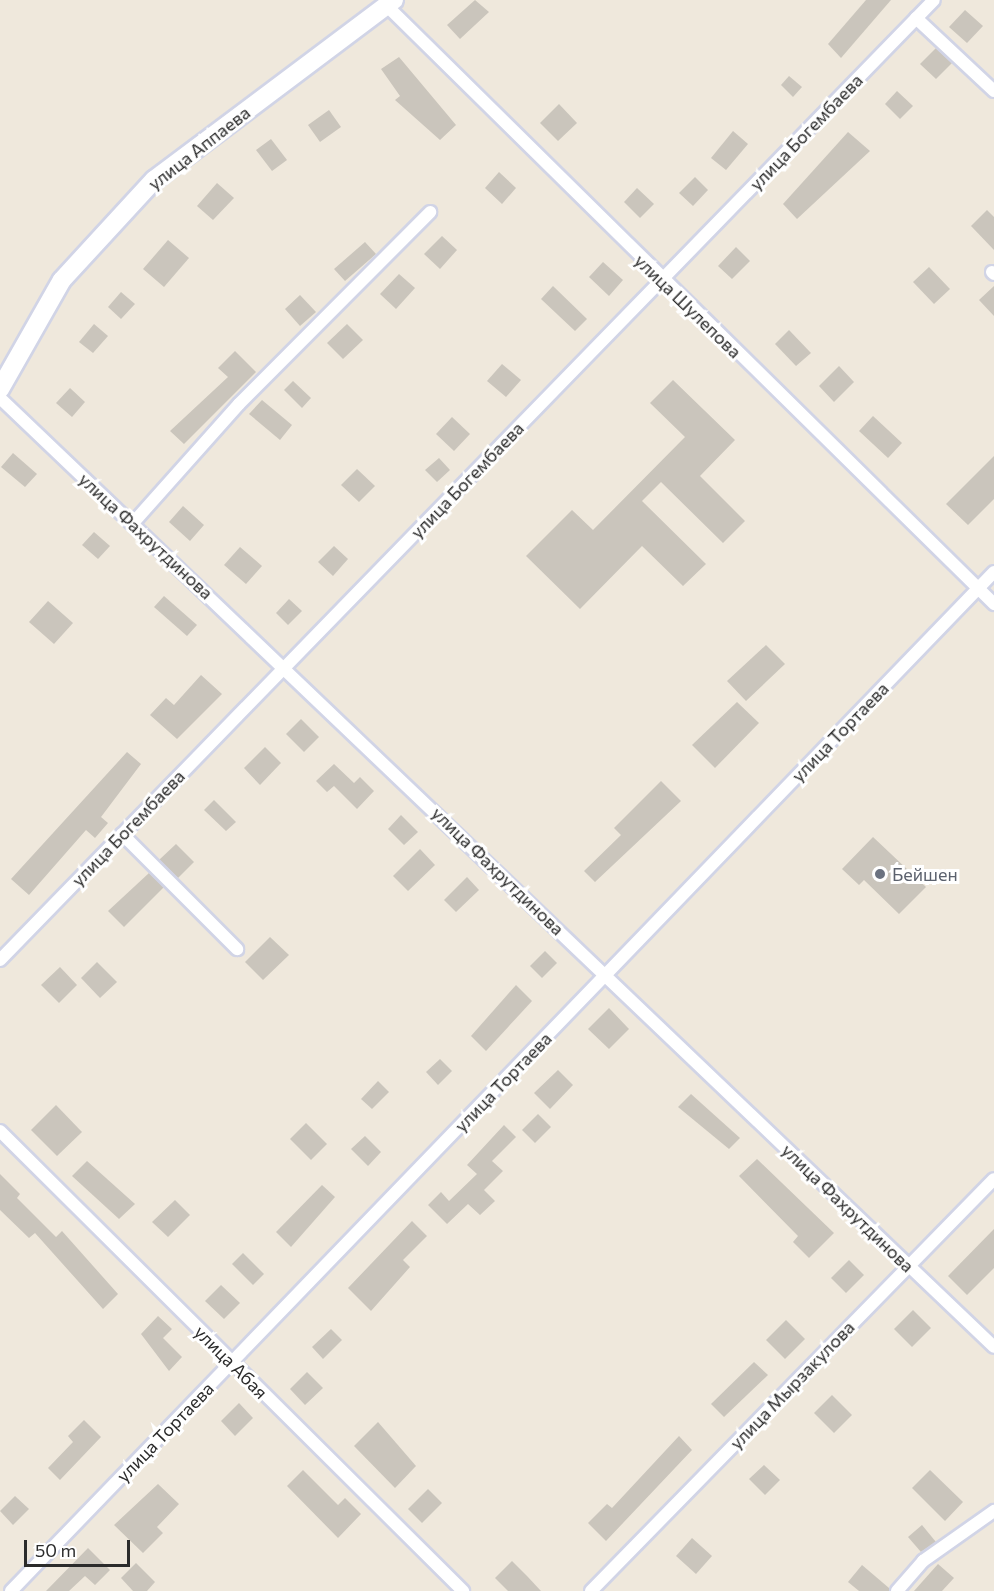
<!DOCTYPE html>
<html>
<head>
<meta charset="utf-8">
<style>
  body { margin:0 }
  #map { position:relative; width:994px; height:1591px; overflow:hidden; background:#efe8dc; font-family:Commissioner,sans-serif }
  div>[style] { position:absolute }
  .building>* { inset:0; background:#cac5bc }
  .roads { filter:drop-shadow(2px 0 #d1d4e6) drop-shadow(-2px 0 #d1d4e6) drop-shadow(0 2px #d1d4e6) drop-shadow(0 -2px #d1d4e6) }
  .minor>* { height:12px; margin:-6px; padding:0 6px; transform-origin:6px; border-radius:6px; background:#fff }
  .secondary>* { height:18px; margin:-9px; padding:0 9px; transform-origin:9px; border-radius:9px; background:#fff }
  .dots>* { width:16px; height:16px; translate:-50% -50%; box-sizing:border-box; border:3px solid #fff; border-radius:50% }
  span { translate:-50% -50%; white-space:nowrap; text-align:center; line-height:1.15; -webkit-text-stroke:6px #fff; paint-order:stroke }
  .street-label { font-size:18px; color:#2b2b2b }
  .worship-label { font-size:18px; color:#5b616d }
  .left { translate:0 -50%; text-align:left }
  .scale { position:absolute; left:24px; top:1540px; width:106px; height:27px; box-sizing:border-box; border:3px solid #2b2b2b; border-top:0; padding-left:8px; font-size:18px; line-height:21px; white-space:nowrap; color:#2b2b2b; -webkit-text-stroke:4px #fff; paint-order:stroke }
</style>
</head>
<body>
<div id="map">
  <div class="building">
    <i style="clip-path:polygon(475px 0,489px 12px,460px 39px,447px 25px)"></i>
    <i style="clip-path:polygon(866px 0,891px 0,841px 58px,828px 44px)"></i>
    <i style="clip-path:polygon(965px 10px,983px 26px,967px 43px,949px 27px)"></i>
    <i style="clip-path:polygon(936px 48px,952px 63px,936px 79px,920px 64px)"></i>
    <i style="clip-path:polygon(399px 57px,456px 125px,440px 140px,395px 100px,400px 96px,381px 69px)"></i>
    <i style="clip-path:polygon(789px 76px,802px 87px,793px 97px,781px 85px)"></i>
    <i style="clip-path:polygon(897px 91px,913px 106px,900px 119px,885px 104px)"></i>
    <i style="clip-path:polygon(559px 104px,577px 123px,558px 141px,540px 123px)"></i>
    <i style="clip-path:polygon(329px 110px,341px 127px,320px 142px,308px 125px)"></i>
    <i style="clip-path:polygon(733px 131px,748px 144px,726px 170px,711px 158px)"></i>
    <i style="clip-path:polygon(848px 132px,870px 151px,797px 219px,783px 204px)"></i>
    <i style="clip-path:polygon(271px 139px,287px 160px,272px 171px,256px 150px)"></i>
    <i style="clip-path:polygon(499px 172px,516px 188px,502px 204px,485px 188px)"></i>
    <i style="clip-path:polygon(695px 177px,708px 190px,693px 206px,679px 193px)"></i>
    <i style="clip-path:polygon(217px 183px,234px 198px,213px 220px,197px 206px)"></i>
    <i style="clip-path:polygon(637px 188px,654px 204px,640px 218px,624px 202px)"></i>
    <i style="clip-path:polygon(987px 210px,994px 217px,994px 250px,971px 226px)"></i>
    <i style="clip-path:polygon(442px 236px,457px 250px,440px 269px,424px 254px)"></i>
    <i style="clip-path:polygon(168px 240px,189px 258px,164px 287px,143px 269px)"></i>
    <i style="clip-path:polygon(365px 242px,376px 254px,345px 281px,334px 269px)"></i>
    <i style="clip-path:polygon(736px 247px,750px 261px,732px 279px,718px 266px)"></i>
    <i style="clip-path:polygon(603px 262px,623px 280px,609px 296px,589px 277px)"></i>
    <i style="clip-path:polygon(929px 267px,950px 289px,934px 304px,913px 282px)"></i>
    <i style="clip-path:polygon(399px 274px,415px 288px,396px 309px,380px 294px)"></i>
    <i style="clip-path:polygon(553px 286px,587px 319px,575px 331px,541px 299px)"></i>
    <i style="clip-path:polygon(994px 286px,994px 316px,979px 300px)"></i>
    <i style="clip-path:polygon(121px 292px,135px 304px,121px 319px,108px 307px)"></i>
    <i style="clip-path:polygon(300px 295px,316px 312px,300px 326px,285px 309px)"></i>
    <i style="clip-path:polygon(94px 324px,108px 336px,93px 353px,79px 342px)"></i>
    <i style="clip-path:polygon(347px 324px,363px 340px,343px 359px,327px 343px)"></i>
    <i style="clip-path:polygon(789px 330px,811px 353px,796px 366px,775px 344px)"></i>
    <i style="clip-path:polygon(235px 351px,256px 372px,184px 444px,170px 431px,228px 377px,218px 368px)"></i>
    <i style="clip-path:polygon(502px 364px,521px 380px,506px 397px,487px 381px)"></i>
    <i style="clip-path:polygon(839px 366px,854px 382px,834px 402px,819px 386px)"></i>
    <i style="clip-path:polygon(673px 380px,735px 440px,700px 476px,745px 521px,723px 543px,661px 482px,642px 501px,706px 564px,683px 586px,642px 546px,580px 609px,526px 556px,572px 510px,593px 530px,685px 437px,650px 403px)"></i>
    <i style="clip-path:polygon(293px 381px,311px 398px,302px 408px,284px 390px)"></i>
    <i style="clip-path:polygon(70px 388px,85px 402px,72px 417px,56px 403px)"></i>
    <i style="clip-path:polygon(262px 400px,292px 425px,280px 440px,249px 414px)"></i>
    <i style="clip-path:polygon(873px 416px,902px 443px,888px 458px,859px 431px)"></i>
    <i style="clip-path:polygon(452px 417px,470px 434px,454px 451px,436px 434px)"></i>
    <i style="clip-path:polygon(13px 453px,37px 474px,25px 487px,1px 467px)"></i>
    <i style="clip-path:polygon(994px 456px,994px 499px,968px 525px,946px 504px)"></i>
    <i style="clip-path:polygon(439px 458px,450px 470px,437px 482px,425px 470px)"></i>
    <i style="clip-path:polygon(357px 469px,375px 486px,359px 502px,341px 485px)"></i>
    <i style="clip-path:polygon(183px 506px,204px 525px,190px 541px,169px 522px)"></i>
    <i style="clip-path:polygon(94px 532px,110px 546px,98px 559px,82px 545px)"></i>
    <i style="clip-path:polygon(334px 546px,348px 559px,333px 576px,318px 562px)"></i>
    <i style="clip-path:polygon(240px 547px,262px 566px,246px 584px,224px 565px)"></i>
    <i style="clip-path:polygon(164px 596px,197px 625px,187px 636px,154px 607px)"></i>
    <i style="clip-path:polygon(289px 599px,302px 611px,288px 625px,276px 613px)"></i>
    <i style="clip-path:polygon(48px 601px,73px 623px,54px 644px,29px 622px)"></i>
    <i style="clip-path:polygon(766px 645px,785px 664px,746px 701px,727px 681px)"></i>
    <i style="clip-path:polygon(201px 675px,222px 694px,177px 739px,150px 715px,166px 698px,174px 705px)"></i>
    <i style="clip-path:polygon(737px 702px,759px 723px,715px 768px,692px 745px)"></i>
    <i style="clip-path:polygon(301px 719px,319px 737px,304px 752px,286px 734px)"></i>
    <i style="clip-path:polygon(265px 747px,281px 763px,260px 785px,244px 768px)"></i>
    <i style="clip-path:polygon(127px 752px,141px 764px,101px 817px,108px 823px,95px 838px,86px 830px,29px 895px,11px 879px)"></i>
    <i style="clip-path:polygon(334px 764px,354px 783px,360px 777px,374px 791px,357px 809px,334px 786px,327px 792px,316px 781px)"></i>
    <i style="clip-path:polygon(661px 781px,681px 801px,595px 882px,584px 871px,621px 835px,614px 828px)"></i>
    <i style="clip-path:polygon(214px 800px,236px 822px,226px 831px,204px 810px)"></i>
    <i style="clip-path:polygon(401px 815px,418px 832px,404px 845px,388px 829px)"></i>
    <i style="clip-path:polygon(873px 837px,926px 887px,899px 914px,864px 880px,859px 885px,842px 869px)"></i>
    <i style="clip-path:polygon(176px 844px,194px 862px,178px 878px,159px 860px)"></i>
    <i style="clip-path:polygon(420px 849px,435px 865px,408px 891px,393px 876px)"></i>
    <i style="clip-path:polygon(149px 873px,164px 887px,124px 927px,108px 911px)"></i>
    <i style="clip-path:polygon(467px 877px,479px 890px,456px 912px,444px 900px)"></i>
    <i style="clip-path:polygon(270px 937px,289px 955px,263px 980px,245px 962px)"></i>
    <i style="clip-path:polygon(545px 951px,557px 963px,542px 978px,530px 966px)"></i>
    <i style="clip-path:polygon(97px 962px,117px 982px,100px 998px,81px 978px)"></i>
    <i style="clip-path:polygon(60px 967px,77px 985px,59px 1003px,41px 985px)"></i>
    <i style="clip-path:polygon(516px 985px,532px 1001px,486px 1051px,471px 1036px)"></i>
    <i style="clip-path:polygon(609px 1008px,629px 1029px,609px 1049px,588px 1029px)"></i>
    <i style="clip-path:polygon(440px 1059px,452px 1071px,438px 1085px,426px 1072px)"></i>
    <i style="clip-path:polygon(558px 1070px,573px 1085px,550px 1109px,534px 1093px)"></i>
    <i style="clip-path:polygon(378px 1081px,389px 1092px,372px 1109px,361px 1099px)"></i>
    <i style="clip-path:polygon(691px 1094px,740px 1138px,729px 1149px,678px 1107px)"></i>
    <i style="clip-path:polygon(56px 1105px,82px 1132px,57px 1156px,31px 1130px)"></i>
    <i style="clip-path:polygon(538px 1114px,551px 1127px,535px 1143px,522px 1130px)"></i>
    <i style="clip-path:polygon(306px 1123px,327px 1144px,311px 1160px,290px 1139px)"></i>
    <i style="clip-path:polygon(504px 1125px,516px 1137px,492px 1161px,503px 1171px,484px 1190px,495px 1201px,480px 1215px,468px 1204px,447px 1224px,428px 1205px,441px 1192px,449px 1201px,477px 1174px,467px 1165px)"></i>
    <i style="clip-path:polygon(365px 1136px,381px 1152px,368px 1166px,351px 1149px)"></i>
    <i style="clip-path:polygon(757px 1159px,834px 1233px,809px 1258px,793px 1242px,798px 1236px,739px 1176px)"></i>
    <i style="clip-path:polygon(87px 1161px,135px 1204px,119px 1219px,72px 1176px)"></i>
    <i style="clip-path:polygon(0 1174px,20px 1194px,17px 1198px,56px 1237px,62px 1231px,118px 1294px,103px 1309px,35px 1233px,29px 1238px,0 1210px)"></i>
    <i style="clip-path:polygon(322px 1185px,335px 1197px,291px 1247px,276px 1232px)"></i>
    <i style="clip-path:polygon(175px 1200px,190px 1215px,168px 1237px,152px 1222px)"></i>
    <i style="clip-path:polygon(412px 1221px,427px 1236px,403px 1260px,410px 1267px,371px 1311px,348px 1288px)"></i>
    <i style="clip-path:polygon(994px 1229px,994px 1268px,967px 1295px,948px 1276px)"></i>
    <i style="clip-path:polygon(243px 1253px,264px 1274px,253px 1285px,232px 1264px)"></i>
    <i style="clip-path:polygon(849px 1260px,864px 1275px,846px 1293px,831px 1278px)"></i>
    <i style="clip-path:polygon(221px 1285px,240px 1303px,224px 1319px,205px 1301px)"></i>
    <i style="clip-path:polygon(913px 1310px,931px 1328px,912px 1347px,894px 1329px)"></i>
    <i style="clip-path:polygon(158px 1316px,172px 1329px,163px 1338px,182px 1357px,169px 1371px,141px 1334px)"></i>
    <i style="clip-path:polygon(786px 1320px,805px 1339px,785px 1359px,766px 1340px)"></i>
    <i style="clip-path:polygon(331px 1329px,342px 1340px,323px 1359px,312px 1347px)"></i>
    <i style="clip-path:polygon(754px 1362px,768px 1375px,724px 1417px,711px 1404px)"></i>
    <i style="clip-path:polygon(307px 1372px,323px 1388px,305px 1405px,290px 1389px)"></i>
    <i style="clip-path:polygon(832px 1395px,852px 1415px,834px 1433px,814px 1413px)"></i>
    <i style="clip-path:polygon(239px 1403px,253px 1418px,235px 1436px,221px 1421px)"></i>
    <i style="clip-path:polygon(84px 1420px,101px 1437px,60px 1480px,48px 1468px,73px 1442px,68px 1436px)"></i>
    <i style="clip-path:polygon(378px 1422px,416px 1466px,395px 1488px,354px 1446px)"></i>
    <i style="clip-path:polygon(679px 1436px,692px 1450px,606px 1541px,588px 1523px,607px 1504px,612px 1508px)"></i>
    <i style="clip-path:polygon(764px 1465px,780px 1480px,765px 1495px,749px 1479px)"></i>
    <i style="clip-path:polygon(303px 1470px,338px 1505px,345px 1498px,361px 1514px,338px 1538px,287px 1486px)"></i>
    <i style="clip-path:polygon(930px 1470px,963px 1502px,945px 1521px,912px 1488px)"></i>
    <i style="clip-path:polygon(158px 1484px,179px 1504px,157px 1527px,163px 1533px,143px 1553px,114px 1525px)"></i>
    <i style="clip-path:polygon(428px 1489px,442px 1503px,422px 1523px,408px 1509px)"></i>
    <i style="clip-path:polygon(15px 1496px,29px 1509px,13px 1525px,0 1511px)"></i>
    <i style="clip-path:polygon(922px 1525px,936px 1542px,921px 1552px,908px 1537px)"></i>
    <i style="clip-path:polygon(692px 1538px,712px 1556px,696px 1574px,676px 1556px)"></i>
    <i style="clip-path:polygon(88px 1548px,110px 1570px,95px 1585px,85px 1576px,69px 1591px,46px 1591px)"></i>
    <i style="clip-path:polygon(512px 1561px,527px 1576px,541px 1591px,508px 1591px,495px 1578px)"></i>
    <i style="clip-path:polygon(136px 1563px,155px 1582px,147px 1591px,133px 1591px,121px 1578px)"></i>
    <i style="clip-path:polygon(938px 1564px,954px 1578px,942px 1591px,914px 1591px)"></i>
    <i style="clip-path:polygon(862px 1565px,889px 1588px,889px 1591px,859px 1591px,848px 1582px)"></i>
  </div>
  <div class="roads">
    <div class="minor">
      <i style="left:386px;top:5px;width:854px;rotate:44.57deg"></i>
      <i style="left:916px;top:18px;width:107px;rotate:43.1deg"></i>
      <i style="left:992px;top:272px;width:3px;rotate:45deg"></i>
      <i style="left:0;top:398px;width:1374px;rotate:43.67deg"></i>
      <i style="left:133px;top:523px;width:159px;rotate:-48.3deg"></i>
      <i style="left:239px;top:404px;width:271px;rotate:-45.1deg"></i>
      <i style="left:122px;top:834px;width:163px;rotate:45deg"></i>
      <i style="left:0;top:960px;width:1339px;rotate:-45.79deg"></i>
      <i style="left:0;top:1131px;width:653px;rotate:44.81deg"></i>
      <i style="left:11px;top:1591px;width:1416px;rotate:-46.03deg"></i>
      <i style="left:591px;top:1591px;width:576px;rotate:-45.63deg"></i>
      <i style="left:897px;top:1591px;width:40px;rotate:-49deg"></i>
      <i style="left:923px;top:1561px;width:87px;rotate:-35.2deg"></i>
    </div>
    <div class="secondary">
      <i style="left:0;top:389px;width:125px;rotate:-60.4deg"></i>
      <i style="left:62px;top:280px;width:136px;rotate:-47.4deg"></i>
      <i style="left:154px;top:180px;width:300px;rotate:-36.9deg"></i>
    </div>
  </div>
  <div class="dots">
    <i style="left:880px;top:874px;background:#6b7280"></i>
  </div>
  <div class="street-label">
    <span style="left:806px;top:132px;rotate:-46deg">улица Богембаева</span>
    <span style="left:199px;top:148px;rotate:-38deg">улица Аппаева</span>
    <span style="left:688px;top:306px;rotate:44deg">улица Шулепова</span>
    <span style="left:467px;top:480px;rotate:-46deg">улица Богембаева</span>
    <span style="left:146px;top:536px;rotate:43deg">улица Фахрутдинова</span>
    <span style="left:840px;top:732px;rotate:-46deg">улица Тортаева</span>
    <span style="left:128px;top:828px;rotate:-46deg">улица Богембаева</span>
    <span style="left:498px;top:871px;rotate:44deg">улица Фахрутдинова</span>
    <span style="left:503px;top:1082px;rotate:-46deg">улица Тортаева</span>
    <span style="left:848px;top:1208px;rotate:44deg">улица Фахрутдинова</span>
    <span style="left:231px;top:1362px;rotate:45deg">улица Абая</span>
    <span style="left:792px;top:1385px;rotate:-46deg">улица Мырзакулова</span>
    <span style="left:165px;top:1432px;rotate:-46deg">улица Тортаева</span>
  </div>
  <div class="worship-label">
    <span class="left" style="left:892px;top:874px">Бейшен</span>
  </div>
  <div class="scale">50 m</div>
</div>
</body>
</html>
